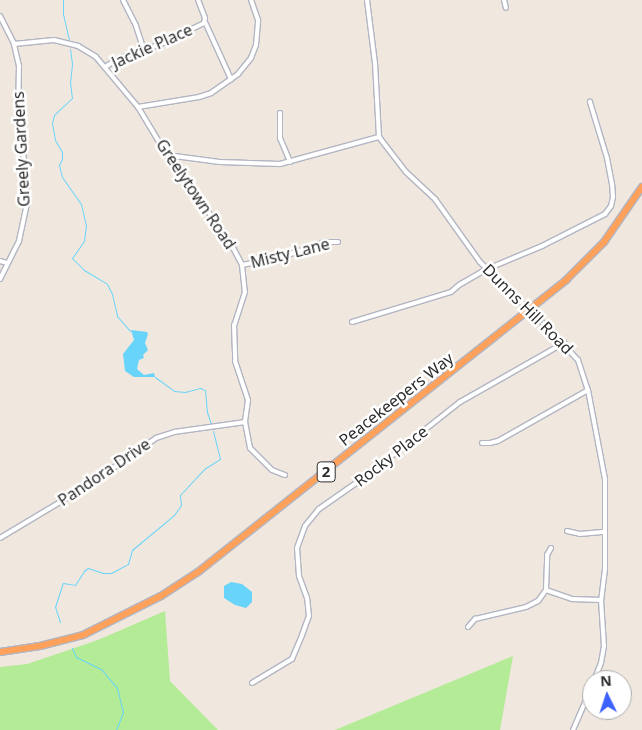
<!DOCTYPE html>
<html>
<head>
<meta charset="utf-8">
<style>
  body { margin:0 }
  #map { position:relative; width:642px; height:730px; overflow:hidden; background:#f0e8de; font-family:"Noto Sans",sans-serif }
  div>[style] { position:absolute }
  .green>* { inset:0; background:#b3eb96 }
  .water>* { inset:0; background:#69d4fa }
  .stream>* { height:1px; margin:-0.5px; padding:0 0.5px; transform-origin:0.5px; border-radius:0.5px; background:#69d4fa }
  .roads { filter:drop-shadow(1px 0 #b2b5c2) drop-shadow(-1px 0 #b2b5c2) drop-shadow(0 1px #b2b5c2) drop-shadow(0 -1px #b2b5c2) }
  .street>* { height:4px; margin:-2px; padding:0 2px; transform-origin:2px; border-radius:2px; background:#fff }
  .highway>* { height:6px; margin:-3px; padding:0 3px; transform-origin:3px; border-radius:3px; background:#ffa15a }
  .bridges { filter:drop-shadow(1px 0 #b2b5c2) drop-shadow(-1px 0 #b2b5c2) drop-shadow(0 1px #b2b5c2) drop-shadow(0 -1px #b2b5c2) }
  .street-bridge>* { height:4px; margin:-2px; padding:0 2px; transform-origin:2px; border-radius:2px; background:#fff }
  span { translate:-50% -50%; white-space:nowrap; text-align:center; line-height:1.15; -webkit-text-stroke:5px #fff; paint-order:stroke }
  .shield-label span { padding:1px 4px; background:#fff; border:1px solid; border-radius:4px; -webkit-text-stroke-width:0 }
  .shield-label { font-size:15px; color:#2d2d2d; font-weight:700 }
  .street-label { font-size:16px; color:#2d2d2d }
  .north { position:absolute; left:582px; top:670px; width:50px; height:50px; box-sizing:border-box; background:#fff; border:1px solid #ababab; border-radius:50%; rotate:356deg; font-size:14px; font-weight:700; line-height:20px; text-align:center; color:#2d2d2d }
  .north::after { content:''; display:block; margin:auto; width:18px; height:22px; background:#3c61ff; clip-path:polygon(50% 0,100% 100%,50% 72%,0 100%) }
</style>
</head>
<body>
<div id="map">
  <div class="green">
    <i style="clip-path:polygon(165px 611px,170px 681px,218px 730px,0 730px,0 667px,27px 664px,98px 640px)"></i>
    <i style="clip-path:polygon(513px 656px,500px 730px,335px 730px)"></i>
  </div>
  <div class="water">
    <i style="clip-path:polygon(131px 330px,147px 332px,148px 334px,145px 343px,148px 350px,143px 355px,144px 358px,139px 360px,137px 369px,144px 375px,154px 373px,155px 377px,134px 377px,125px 371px,123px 354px,134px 340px)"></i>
    <i style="clip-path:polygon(231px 582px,242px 584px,252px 592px,252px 602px,246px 608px,235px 605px,224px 598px,224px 586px)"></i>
  </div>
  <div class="stream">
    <i style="left:63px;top:0;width:14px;rotate:90deg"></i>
    <i style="left:63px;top:14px;width:26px;rotate:77deg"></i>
    <i style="left:70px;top:49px;width:15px;rotate:82deg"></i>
    <i style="left:72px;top:64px;width:18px;rotate:96deg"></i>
    <i style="left:70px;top:82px;width:16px;rotate:83deg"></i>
    <i style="left:72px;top:98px;width:25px;rotate:137deg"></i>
    <i style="left:54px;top:115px;width:8px;rotate:104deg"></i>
    <i style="left:52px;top:123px;width:17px;rotate:80deg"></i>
    <i style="left:55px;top:140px;width:14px;rotate:60deg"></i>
    <i style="left:62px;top:152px;width:7px;rotate:90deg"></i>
    <i style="left:62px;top:159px;width:7px;rotate:117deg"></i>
    <i style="left:59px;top:165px;width:12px;rotate:76deg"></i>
    <i style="left:62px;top:177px;width:33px;rotate:55deg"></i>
    <i style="left:81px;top:204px;width:22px;rotate:77deg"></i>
    <i style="left:86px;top:225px;width:16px;rotate:97deg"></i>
    <i style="left:84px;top:241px;width:21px;rotate:125deg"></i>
    <i style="left:72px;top:258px;width:17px;rotate:45deg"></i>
    <i style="left:84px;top:270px;width:27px;rotate:31deg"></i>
    <i style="left:107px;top:284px;width:11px;rotate:63deg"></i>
    <i style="left:112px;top:294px;width:23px;rotate:77deg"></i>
    <i style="left:117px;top:316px;width:20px;rotate:49deg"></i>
    <i style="left:155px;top:377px;width:24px;rotate:36deg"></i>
    <i style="left:174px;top:391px;width:11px;rotate:5deg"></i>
    <i style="left:185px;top:392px;width:16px;rotate:-15deg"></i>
    <i style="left:200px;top:388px;width:5px;rotate:22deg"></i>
    <i style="left:205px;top:390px;width:22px;rotate:85deg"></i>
    <i style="left:207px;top:412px;width:13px;rotate:72deg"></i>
    <i style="left:60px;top:622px;width:16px;rotate:-108deg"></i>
    <i style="left:55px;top:607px;width:25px;rotate:-72deg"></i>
    <i style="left:63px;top:583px;width:12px;rotate:9deg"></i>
    <i style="left:75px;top:585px;width:17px;rotate:-57deg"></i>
    <i style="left:84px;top:571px;width:5px;rotate:-37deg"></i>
    <i style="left:88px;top:568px;width:16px;rotate:18deg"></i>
    <i style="left:103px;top:573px;width:8px"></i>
    <i style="left:111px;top:573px;width:19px;rotate:-28deg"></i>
    <i style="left:128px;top:564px;width:15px;rotate:-74deg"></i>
    <i style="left:132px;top:550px;width:55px;rotate:-39.8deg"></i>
    <i style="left:174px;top:515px;width:12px;rotate:-55deg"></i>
    <i style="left:181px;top:505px;width:10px;rotate:-96deg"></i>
    <i style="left:180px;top:495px;width:35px;rotate:-47deg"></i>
    <i style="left:204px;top:469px;width:19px;rotate:-32deg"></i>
    <i style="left:220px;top:459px;width:29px;rotate:-104deg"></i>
    <i style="left:72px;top:648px;width:10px;rotate:66deg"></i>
    <i style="left:76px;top:657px;width:28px;rotate:26deg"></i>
    <i style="left:101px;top:669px;width:25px;rotate:50deg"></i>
    <i style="left:117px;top:688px;width:25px;rotate:76deg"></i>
    <i style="left:123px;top:712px;width:19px;rotate:111deg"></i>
  </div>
  <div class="roads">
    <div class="street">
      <i style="left:123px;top:0;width:29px;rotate:63deg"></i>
      <i style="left:136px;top:26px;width:26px;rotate:72deg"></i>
      <i style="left:367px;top:0;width:64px;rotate:82.8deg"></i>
      <i style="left:375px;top:63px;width:74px;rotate:86.9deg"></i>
      <i style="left:379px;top:137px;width:44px;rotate:52.4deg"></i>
      <i style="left:406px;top:172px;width:40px;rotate:43deg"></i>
      <i style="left:435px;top:199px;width:77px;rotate:54.5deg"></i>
      <i style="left:480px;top:262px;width:59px;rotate:44.3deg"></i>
      <i style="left:504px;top:0;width:8px;rotate:76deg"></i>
      <i style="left:0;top:16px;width:31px;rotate:63deg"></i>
      <i style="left:14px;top:44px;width:40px;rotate:-5.7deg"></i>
      <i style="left:54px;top:40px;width:25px;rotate:14deg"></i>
      <i style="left:78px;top:46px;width:21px;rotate:31deg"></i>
      <i style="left:96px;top:57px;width:65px;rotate:50deg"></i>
      <i style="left:138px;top:107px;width:56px;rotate:58.9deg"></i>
      <i style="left:167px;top:155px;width:107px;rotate:54.1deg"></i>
      <i style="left:230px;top:242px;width:26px;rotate:62deg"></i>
      <i style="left:242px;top:265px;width:27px;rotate:84deg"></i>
      <i style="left:245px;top:292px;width:35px;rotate:108deg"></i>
      <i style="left:234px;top:325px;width:36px;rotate:88deg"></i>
      <i style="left:235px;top:361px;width:41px;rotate:71.6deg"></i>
      <i style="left:248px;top:400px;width:22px;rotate:98deg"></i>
      <i style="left:245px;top:422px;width:26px;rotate:79deg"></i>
      <i style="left:250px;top:448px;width:31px;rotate:45deg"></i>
      <i style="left:272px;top:470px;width:14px;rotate:21deg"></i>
      <i style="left:205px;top:22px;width:63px;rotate:65.5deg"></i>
      <i style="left:105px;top:67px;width:15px;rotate:-32deg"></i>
      <i style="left:118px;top:59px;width:46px;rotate:-19.2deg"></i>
      <i style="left:161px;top:44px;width:48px;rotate:-26deg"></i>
      <i style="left:204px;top:23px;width:5px;rotate:-79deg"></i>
      <i style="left:205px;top:18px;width:19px;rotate:-111deg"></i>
      <i style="left:138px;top:107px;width:62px;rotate:-9.3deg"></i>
      <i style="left:199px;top:97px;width:13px;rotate:-18deg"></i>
      <i style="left:211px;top:93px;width:33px;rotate:-35deg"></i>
      <i style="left:238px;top:74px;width:21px;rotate:-51deg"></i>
      <i style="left:251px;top:58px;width:14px;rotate:-69deg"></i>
      <i style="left:256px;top:45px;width:25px;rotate:-85deg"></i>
      <i style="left:258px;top:20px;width:21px;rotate:-109deg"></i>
      <i style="left:280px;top:113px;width:25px;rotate:90deg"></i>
      <i style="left:280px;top:138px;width:26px;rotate:67deg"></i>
      <i style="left:167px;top:155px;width:53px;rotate:7.5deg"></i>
      <i style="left:220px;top:162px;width:60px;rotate:1.9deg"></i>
      <i style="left:280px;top:164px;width:103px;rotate:-15.3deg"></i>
      <i style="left:0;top:261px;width:7px;rotate:16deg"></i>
      <i style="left:242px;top:265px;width:41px;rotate:-11.3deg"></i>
      <i style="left:282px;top:257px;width:46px;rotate:-19.2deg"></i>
      <i style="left:325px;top:242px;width:13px"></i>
      <i style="left:0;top:279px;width:42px;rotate:-63.4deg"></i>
      <i style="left:19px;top:241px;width:40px;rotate:-78deg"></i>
      <i style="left:27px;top:202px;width:36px;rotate:-93deg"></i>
      <i style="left:25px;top:166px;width:46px;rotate:-98.8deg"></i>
      <i style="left:18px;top:121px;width:55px;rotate:-89deg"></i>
      <i style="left:19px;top:66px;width:23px;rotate:-103deg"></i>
      <i style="left:540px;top:320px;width:55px;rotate:46.5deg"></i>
      <i style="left:578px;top:360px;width:32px;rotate:72deg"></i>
      <i style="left:588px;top:390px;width:91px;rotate:79.2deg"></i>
      <i style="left:605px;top:479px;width:90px;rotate:90deg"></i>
      <i style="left:605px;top:569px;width:31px;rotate:97deg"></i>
      <i style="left:601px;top:600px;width:46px;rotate:86.3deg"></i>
      <i style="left:604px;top:646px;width:17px;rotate:100deg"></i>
      <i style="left:601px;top:663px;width:18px;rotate:112deg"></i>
      <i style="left:352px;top:322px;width:103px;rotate:-16.9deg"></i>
      <i style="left:451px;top:292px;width:11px;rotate:-41deg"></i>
      <i style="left:459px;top:285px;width:32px;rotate:-30deg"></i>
      <i style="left:487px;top:269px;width:60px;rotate:-22.7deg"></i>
      <i style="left:542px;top:246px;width:71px;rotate:-26.9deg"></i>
      <i style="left:605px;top:214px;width:10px;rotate:-53deg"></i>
      <i style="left:611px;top:206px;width:9px;rotate:-77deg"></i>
      <i style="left:613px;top:197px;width:13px;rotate:-94deg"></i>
      <i style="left:612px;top:184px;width:26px;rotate:-101deg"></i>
      <i style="left:607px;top:158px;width:59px;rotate:-106.9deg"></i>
      <i style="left:482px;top:443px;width:8px"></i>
      <i style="left:490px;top:443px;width:8px;rotate:-14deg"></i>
      <i style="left:498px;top:441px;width:103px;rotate:-29.5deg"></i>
      <i style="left:567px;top:531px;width:13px;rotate:13deg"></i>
      <i style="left:580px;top:534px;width:25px;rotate:-5deg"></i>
      <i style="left:0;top:538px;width:101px;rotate:-30.9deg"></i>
      <i style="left:87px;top:486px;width:84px;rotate:-34.8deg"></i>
      <i style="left:156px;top:438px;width:19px;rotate:-18deg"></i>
      <i style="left:174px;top:432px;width:72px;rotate:-8deg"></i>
      <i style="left:546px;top:590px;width:28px;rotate:19deg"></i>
      <i style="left:572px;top:599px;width:29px;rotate:2deg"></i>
      <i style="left:468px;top:627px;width:11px;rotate:-49deg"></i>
      <i style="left:475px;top:619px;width:52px;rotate:-13.2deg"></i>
      <i style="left:526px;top:607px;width:13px;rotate:-27deg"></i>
      <i style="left:538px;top:601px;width:14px;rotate:-54deg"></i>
      <i style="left:546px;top:590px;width:35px;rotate:-88deg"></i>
      <i style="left:547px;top:555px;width:8px;rotate:-60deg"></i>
      <i style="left:252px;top:683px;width:47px;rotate:-31deg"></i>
      <i style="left:292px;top:659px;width:26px;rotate:-67deg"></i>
      <i style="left:302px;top:635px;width:20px;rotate:-70deg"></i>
      <i style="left:309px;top:616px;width:18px;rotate:-96deg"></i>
      <i style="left:307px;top:598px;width:23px;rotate:-110deg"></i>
      <i style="left:299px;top:576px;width:28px;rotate:-94deg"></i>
      <i style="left:297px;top:548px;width:23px;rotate:-70deg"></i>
      <i style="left:305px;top:526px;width:22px;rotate:-51deg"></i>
      <i style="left:319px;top:509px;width:61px;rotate:-35deg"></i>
      <i style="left:369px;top:474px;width:116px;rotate:-38.4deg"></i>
      <i style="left:460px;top:402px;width:120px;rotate:-29.6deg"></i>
      <i style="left:573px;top:730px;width:48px;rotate:-66.6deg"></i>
    </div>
    <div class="highway">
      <i style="left:0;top:652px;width:40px;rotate:-8.5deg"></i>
      <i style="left:40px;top:646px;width:44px;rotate:-14.3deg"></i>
      <i style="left:83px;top:635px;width:87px;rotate:-26.6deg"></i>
      <i style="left:161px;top:596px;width:44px;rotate:-33deg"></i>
      <i style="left:198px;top:572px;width:470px;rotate:-38.4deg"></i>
      <i style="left:566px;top:280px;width:54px;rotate:-45deg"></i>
      <i style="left:604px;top:242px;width:67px;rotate:-55.4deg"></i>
    </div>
  </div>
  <div class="bridges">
    <div class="street-bridge">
      <i style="left:522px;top:303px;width:25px;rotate:43deg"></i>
    </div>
  </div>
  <div class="shield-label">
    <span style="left:326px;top:472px">2</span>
  </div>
  <div class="street-label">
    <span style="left:152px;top:46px;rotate:-24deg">Jackie Place</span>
    <span style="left:21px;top:149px;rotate:-93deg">Greely Gardens</span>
    <span style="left:196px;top:194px;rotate:56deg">Greelytown Road</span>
    <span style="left:290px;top:253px;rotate:-14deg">Misty Lane</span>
    <span style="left:528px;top:309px;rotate:45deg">Dunns Hill Road</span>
    <span style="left:396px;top:399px;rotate:-38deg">Peacekeepers Way</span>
    <span style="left:391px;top:456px;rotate:-38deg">Rocky Place</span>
    <span style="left:104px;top:472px;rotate:-34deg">Pandora Drive</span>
  </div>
  <div class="north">N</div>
</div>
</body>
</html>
